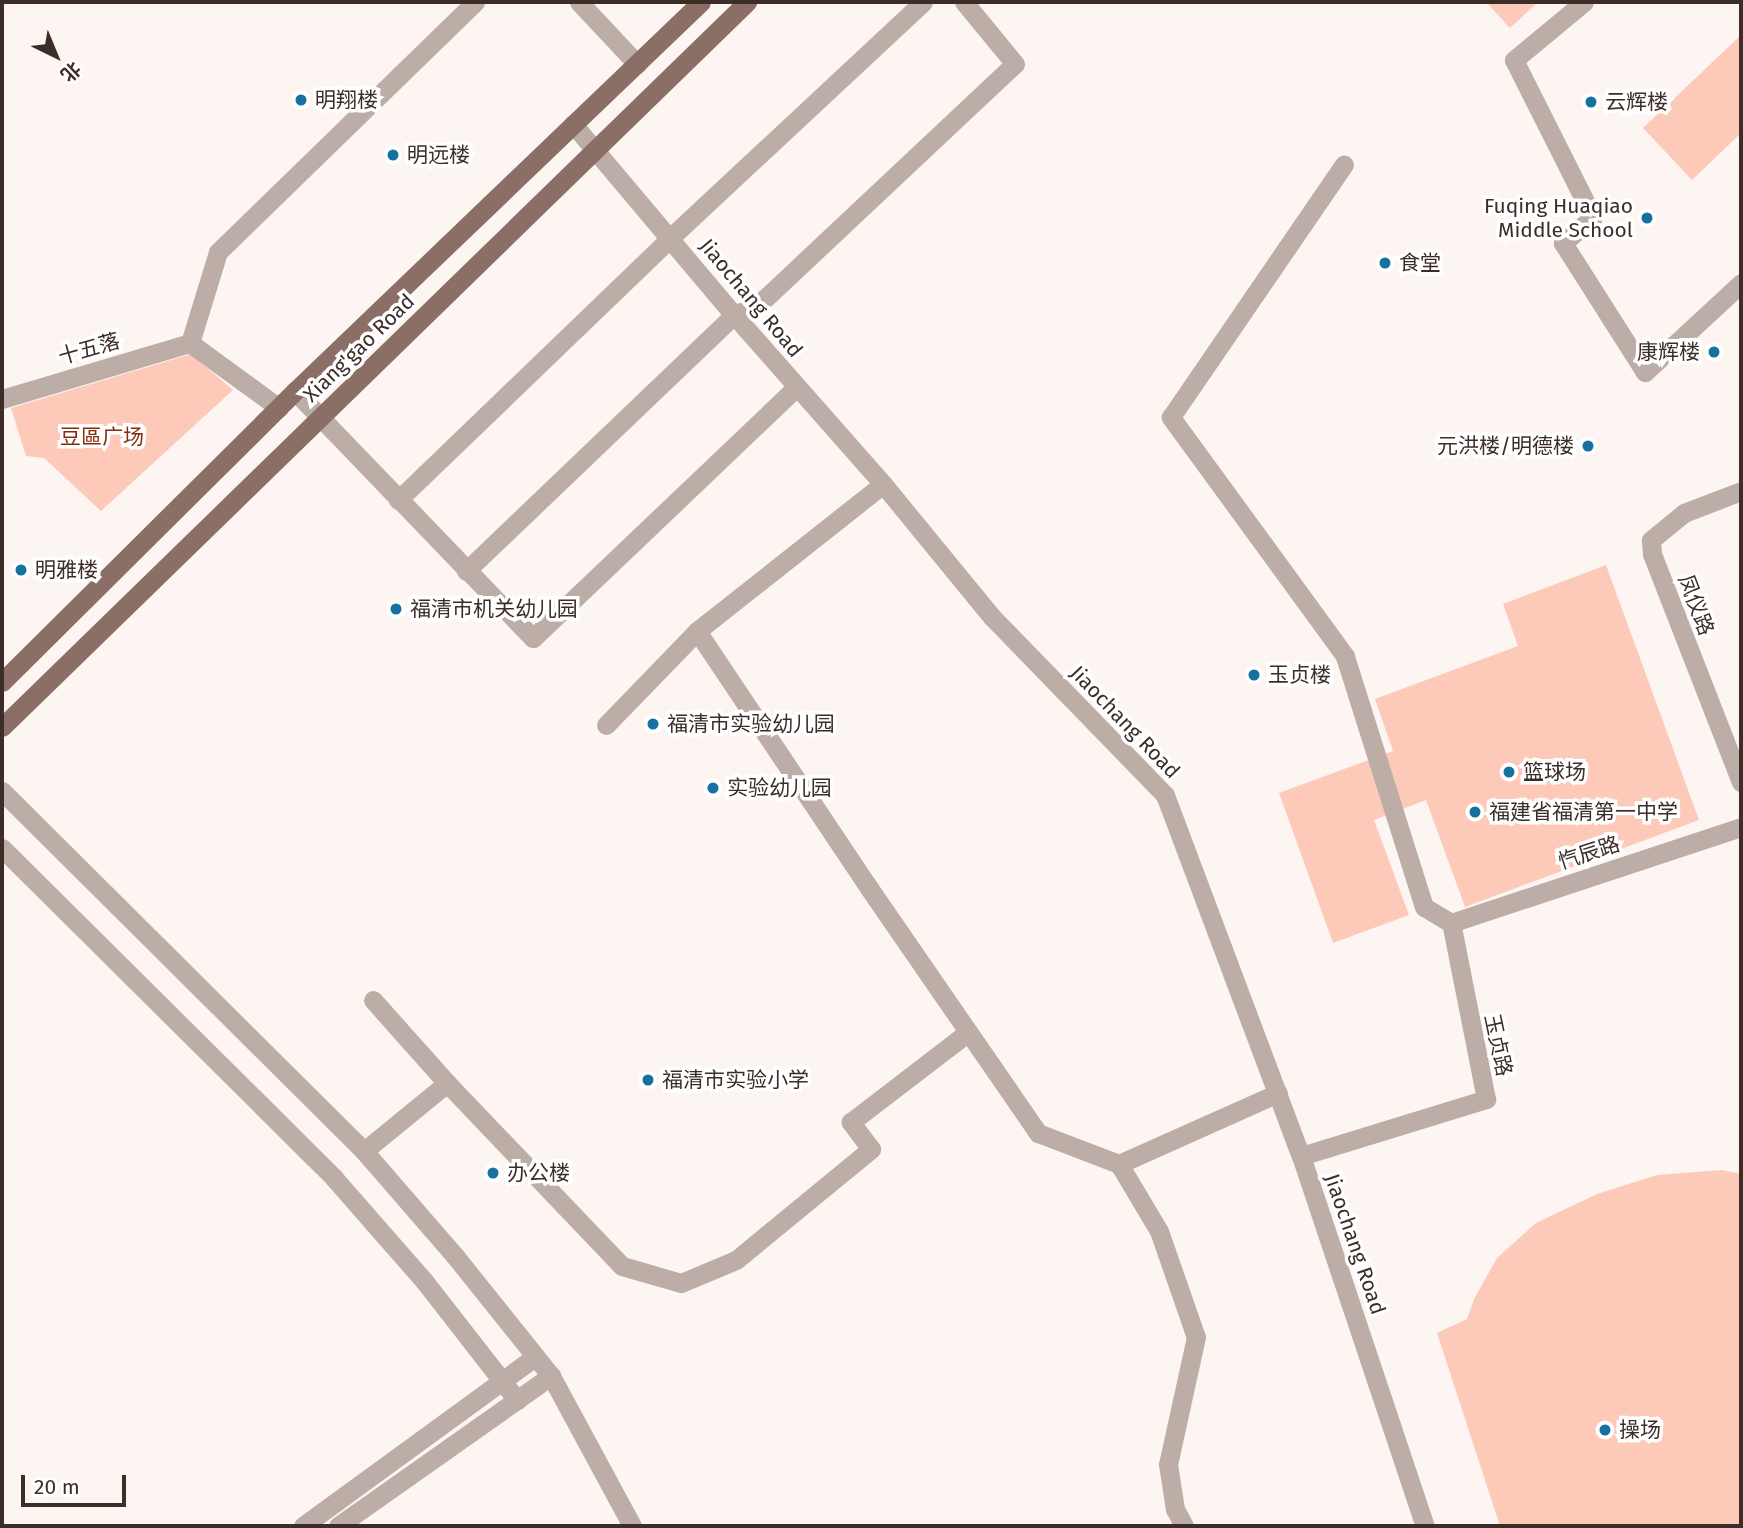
<!DOCTYPE html>
<html>
<head>
<meta charset="utf-8">
<style>
  body { margin:0 }
  #map { position:relative; width:1743px; height:1528px; overflow:hidden; background:#fdf5f2; font-family:"Fira Sans","Noto Sans SC",sans-serif }
  div>[style] { position:absolute }
  .green>* { inset:0; background:#fdc9b8 }
  .minor>* { height:19px; margin:-9.5px; padding:0 9.5px; transform-origin:9.5px; border-radius:9.5px; background:#bdada7 }
  .tertiary>* { height:19px; margin:-9.5px; padding:0 9.5px; transform-origin:9.5px; border-radius:9.5px; background:#bdada7 }
  .primary>* { height:19px; margin:-9.5px; padding:0 9.5px; transform-origin:9.5px; border-radius:9.5px; background:#8b6f66 }
  .dots>* { width:19px; height:19px; translate:-50% -50%; box-sizing:border-box; border:4px solid #fff; border-radius:50% }
  span { translate:-50% -50%; white-space:nowrap; text-align:center; line-height:1.15; -webkit-text-stroke:7px #fff; paint-order:stroke }
  .poi-label { font-size:21px; color:#3c2d29 }
  .left { translate:0 -50%; text-align:left }
  .right { translate:-100% -50%; text-align:right }
  .street-label { font-size:21px; color:#3c2d29 }
  .park-label { font-size:21px; color:#852d0b }
  .frame { position:absolute; inset:0; border:4px solid #3c2d29; pointer-events:none }
  .north { position:absolute; left:21px; top:21px; width:70px; height:70px; -webkit-text-stroke:5px #fff; paint-order:stroke; rotate:137deg; font-size:19px; font-weight:700; line-height:28px; text-align:center; color:#3c2d29 }
  .north::after { content:''; display:block; margin:auto; width:24px; height:32px; background:#3c2d29; clip-path:polygon(50% 0,100% 100%,50% 72%,0 100%) }
  .scale { position:absolute; left:21px; top:1475px; width:105px; height:32px; box-sizing:border-box; border:4px solid #3c2d29; border-top:0; padding-left:9px; font-size:21px; line-height:24px; white-space:nowrap; color:#3c2d29; -webkit-text-stroke:5px #fff; paint-order:stroke }
</style>
</head>
<body>
<div id="map">
  <div class="green">
    <i style="clip-path:polygon(1486px 2px,1538px 2px,1510px 28px)"></i>
    <i style="clip-path:polygon(1741px 35px,1741px 133px,1692px 180px,1643px 128px)"></i>
    <i style="clip-path:polygon(191px 354px,233px 390px,101px 511px,44px 458px,26px 456px,11px 408px)"></i>
    <i style="clip-path:polygon(1606px 565px,1699px 820px,1465px 907px,1426px 800px,1374px 820px,1409px 915px,1333px 943px,1279px 793px,1393px 751px,1375px 699px,1518px 646px,1503px 604px)"></i>
    <i style="clip-path:polygon(1722px 1170px,1741px 1174px,1741px 1526px,1500px 1526px,1437px 1333px,1467px 1319px,1474px 1299px,1497px 1258px,1536px 1223px,1597px 1194px,1657px 1175px)"></i>
  </div>
  <div class="minor">
    <i style="left:579px;top:2px;width:85px;rotate:46.9deg"></i>
    <i style="left:1584px;top:2px;width:91px;rotate:140.4deg"></i>
    <i style="left:1514px;top:60px;width:176px;rotate:63.3deg"></i>
    <i style="left:1593px;top:217px;width:40px;rotate:139deg"></i>
    <i style="left:1563px;top:243px;width:153px;rotate:57.6deg"></i>
    <i style="left:1645px;top:372px;width:131px;rotate:-42.8deg"></i>
    <i style="left:190px;top:343px;width:95px;rotate:-72.9deg"></i>
    <i style="left:218px;top:252px;width:359px;rotate:-44.2deg"></i>
    <i style="left:190px;top:343px;width:110px;rotate:36.1deg"></i>
    <i style="left:2px;top:399px;width:196px;rotate:-16.6deg"></i>
    <i style="left:320px;top:417px;width:36px;rotate:-134deg"></i>
    <i style="left:295px;top:391px;width:343px;rotate:46.1deg"></i>
    <i style="left:533px;top:638px;width:364px;rotate:-43.6deg"></i>
    <i style="left:1741px;top:491px;width:61px;rotate:158.9deg"></i>
    <i style="left:1684px;top:513px;width:43px;rotate:140.7deg"></i>
    <i style="left:1651px;top:540px;width:14px;rotate:86deg"></i>
    <i style="left:1652px;top:554px;width:245px;rotate:68.7deg"></i>
    <i style="left:398px;top:500px;width:378px;rotate:-43.9deg"></i>
    <i style="left:670px;top:238px;width:346px;rotate:-43deg"></i>
    <i style="left:466px;top:571px;width:371px;rotate:-43.7deg"></i>
    <i style="left:734px;top:315px;width:26px;rotate:-23deg"></i>
    <i style="left:758px;top:305px;width:352px;rotate:-43.2deg"></i>
    <i style="left:1015px;top:64px;width:80px;rotate:-129.4deg"></i>
    <i style="left:697px;top:631px;width:309px;rotate:56.2deg"></i>
    <i style="left:869px;top:888px;width:298px;rotate:55.4deg"></i>
    <i style="left:1038px;top:1133px;width:87px;rotate:20.9deg"></i>
    <i style="left:1119px;top:1164px;width:78px;rotate:59.2deg"></i>
    <i style="left:1159px;top:1231px;width:112px;rotate:70.8deg"></i>
    <i style="left:1196px;top:1337px;width:130px;rotate:102.4deg"></i>
    <i style="left:1168px;top:1464px;width:46px;rotate:81.2deg"></i>
    <i style="left:1175px;top:1509px;width:19px;rotate:62deg"></i>
    <i style="left:606px;top:725px;width:131px;rotate:-45.9deg"></i>
    <i style="left:697px;top:631px;width:237px;rotate:-38.3deg"></i>
    <i style="left:2px;top:791px;width:511px;rotate:44.84deg"></i>
    <i style="left:364px;top:1151px;width:139px;rotate:49.1deg"></i>
    <i style="left:455px;top:1256px;width:154px;rotate:51.3deg"></i>
    <i style="left:551px;top:1376px;width:170px;rotate:61.6deg"></i>
    <i style="left:2px;top:848px;width:468px;rotate:44.8deg"></i>
    <i style="left:334px;top:1178px;width:138px;rotate:48.8deg"></i>
    <i style="left:425px;top:1282px;width:150px;rotate:52.1deg"></i>
    <i style="left:1451px;top:923px;width:305px;rotate:-18.3deg"></i>
    <i style="left:373px;top:1000px;width:111px;rotate:48.3deg"></i>
    <i style="left:447px;top:1083px;width:253px;rotate:46.3deg"></i>
    <i style="left:622px;top:1266px;width:61px;rotate:16.1deg"></i>
    <i style="left:681px;top:1283px;width:60px;rotate:-22.7deg"></i>
    <i style="left:736px;top:1260px;width:175px;rotate:-39.4deg"></i>
    <i style="left:871px;top:1149px;width:34px;rotate:-127deg"></i>
    <i style="left:851px;top:1122px;width:146px;rotate:-37.5deg"></i>
    <i style="left:364px;top:1151px;width:107px;rotate:-39.3deg"></i>
    <i style="left:1301px;top:1156px;width:194px;rotate:-17.1deg"></i>
    <i style="left:1486px;top:1099px;width:179px;rotate:-101.2deg"></i>
    <i style="left:1451px;top:923px;width:31px;rotate:-149deg"></i>
    <i style="left:1424px;top:907px;width:263px;rotate:-107.5deg"></i>
    <i style="left:1345px;top:656px;width:296px;rotate:-126.1deg"></i>
    <i style="left:1171px;top:417px;width:306px;rotate:-55.6deg"></i>
    <i style="left:1119px;top:1164px;width:174px;rotate:-24.1deg"></i>
    <i style="left:303px;top:1526px;width:287px;rotate:-36.1deg"></i>
    <i style="left:338px;top:1526px;width:261px;rotate:-35.2deg"></i>
  </div>
  <div class="tertiary">
    <i style="left:573px;top:124px;width:250px;rotate:49.9deg"></i>
    <i style="left:734px;top:315px;width:225px;rotate:48.6deg"></i>
    <i style="left:883px;top:484px;width:172px;rotate:50.7deg"></i>
    <i style="left:992px;top:617px;width:248px;rotate:45.8deg"></i>
    <i style="left:1165px;top:795px;width:386px;rotate:69.4deg"></i>
    <i style="left:1301px;top:1156px;width:390px;rotate:71.5deg"></i>
  </div>
  <div class="primary">
    <i style="left:2px;top:682px;width:413px;rotate:-44.8deg"></i>
    <i style="left:295px;top:391px;width:562px;rotate:-43.77deg"></i>
    <i style="left:2px;top:727px;width:1040px;rotate:-44.22deg"></i>
  </div>
  <div class="dots">
    <i style="left:301px;top:100px;background:#15719f"></i>
    <i style="left:1591px;top:102px;background:#15719f"></i>
    <i style="left:393px;top:155px;background:#15719f"></i>
    <i style="left:1647px;top:218px;background:#15719f"></i>
    <i style="left:1385px;top:263px;background:#15719f"></i>
    <i style="left:1714px;top:352px;background:#15719f"></i>
    <i style="left:1588px;top:446px;background:#15719f"></i>
    <i style="left:21px;top:570px;background:#15719f"></i>
    <i style="left:396px;top:609px;background:#15719f"></i>
    <i style="left:1254px;top:675px;background:#15719f"></i>
    <i style="left:653px;top:724px;background:#15719f"></i>
    <i style="left:1509px;top:772px;background:#15719f"></i>
    <i style="left:713px;top:788px;background:#15719f"></i>
    <i style="left:1475px;top:812px;background:#15719f"></i>
    <i style="left:648px;top:1080px;background:#15719f"></i>
    <i style="left:493px;top:1173px;background:#15719f"></i>
    <i style="left:1605px;top:1430px;background:#15719f"></i>
  </div>
  <div class="poi-label">
    <span class="left" style="left:315px;top:100px">明翔楼</span>
    <span class="left" style="left:1605px;top:102px">云辉楼</span>
    <span class="left" style="left:407px;top:155px">明远楼</span>
    <span class="right" style="left:1633px;top:218px">Fuqing Huaqiao<br>Middle School</span>
    <span class="left" style="left:1399px;top:263px">食堂</span>
    <span class="right" style="left:1700px;top:352px">康辉楼</span>
    <span class="right" style="left:1574px;top:446px">元洪楼/明德楼</span>
    <span class="left" style="left:35px;top:570px">明雅楼</span>
    <span class="left" style="left:410px;top:609px">福清市机关幼儿园</span>
    <span class="left" style="left:1268px;top:675px">玉贞楼</span>
    <span class="left" style="left:667px;top:724px">福清市实验幼儿园</span>
    <span class="left" style="left:1523px;top:772px">篮球场</span>
    <span class="left" style="left:727px;top:788px">实验幼儿园</span>
    <span class="left" style="left:1489px;top:812px">福建省福清第一中学</span>
    <span class="left" style="left:662px;top:1080px">福清市实验小学</span>
    <span class="left" style="left:507px;top:1173px">办公楼</span>
    <span class="left" style="left:1619px;top:1430px">操场</span>
  </div>
  <div class="street-label">
    <span style="left:751px;top:298px;rotate:50deg">Jiaochang Road</span>
    <span style="left:359px;top:348px;rotate:-44deg">Xiang'gao Road</span>
    <span style="left:89px;top:349px;rotate:-16deg">十五落</span>
    <span style="left:1696px;top:605px;rotate:69deg">凤仪路</span>
    <span style="left:1125px;top:722px;rotate:46deg">Jiaochang Road</span>
    <span style="left:1589px;top:853px;rotate:-18deg">忾辰路</span>
    <span style="left:1498px;top:1045px;rotate:78deg">玉贞路</span>
    <span style="left:1355px;top:1244px;rotate:71deg">Jiaochang Road</span>
  </div>
  <div class="park-label">
    <span style="left:102px;top:437px">豆區广场</span>
  </div>
  <div class="frame"></div>
  <div class="north">北</div>
  <div class="scale">20 m</div>
</div>
</body>
</html>
